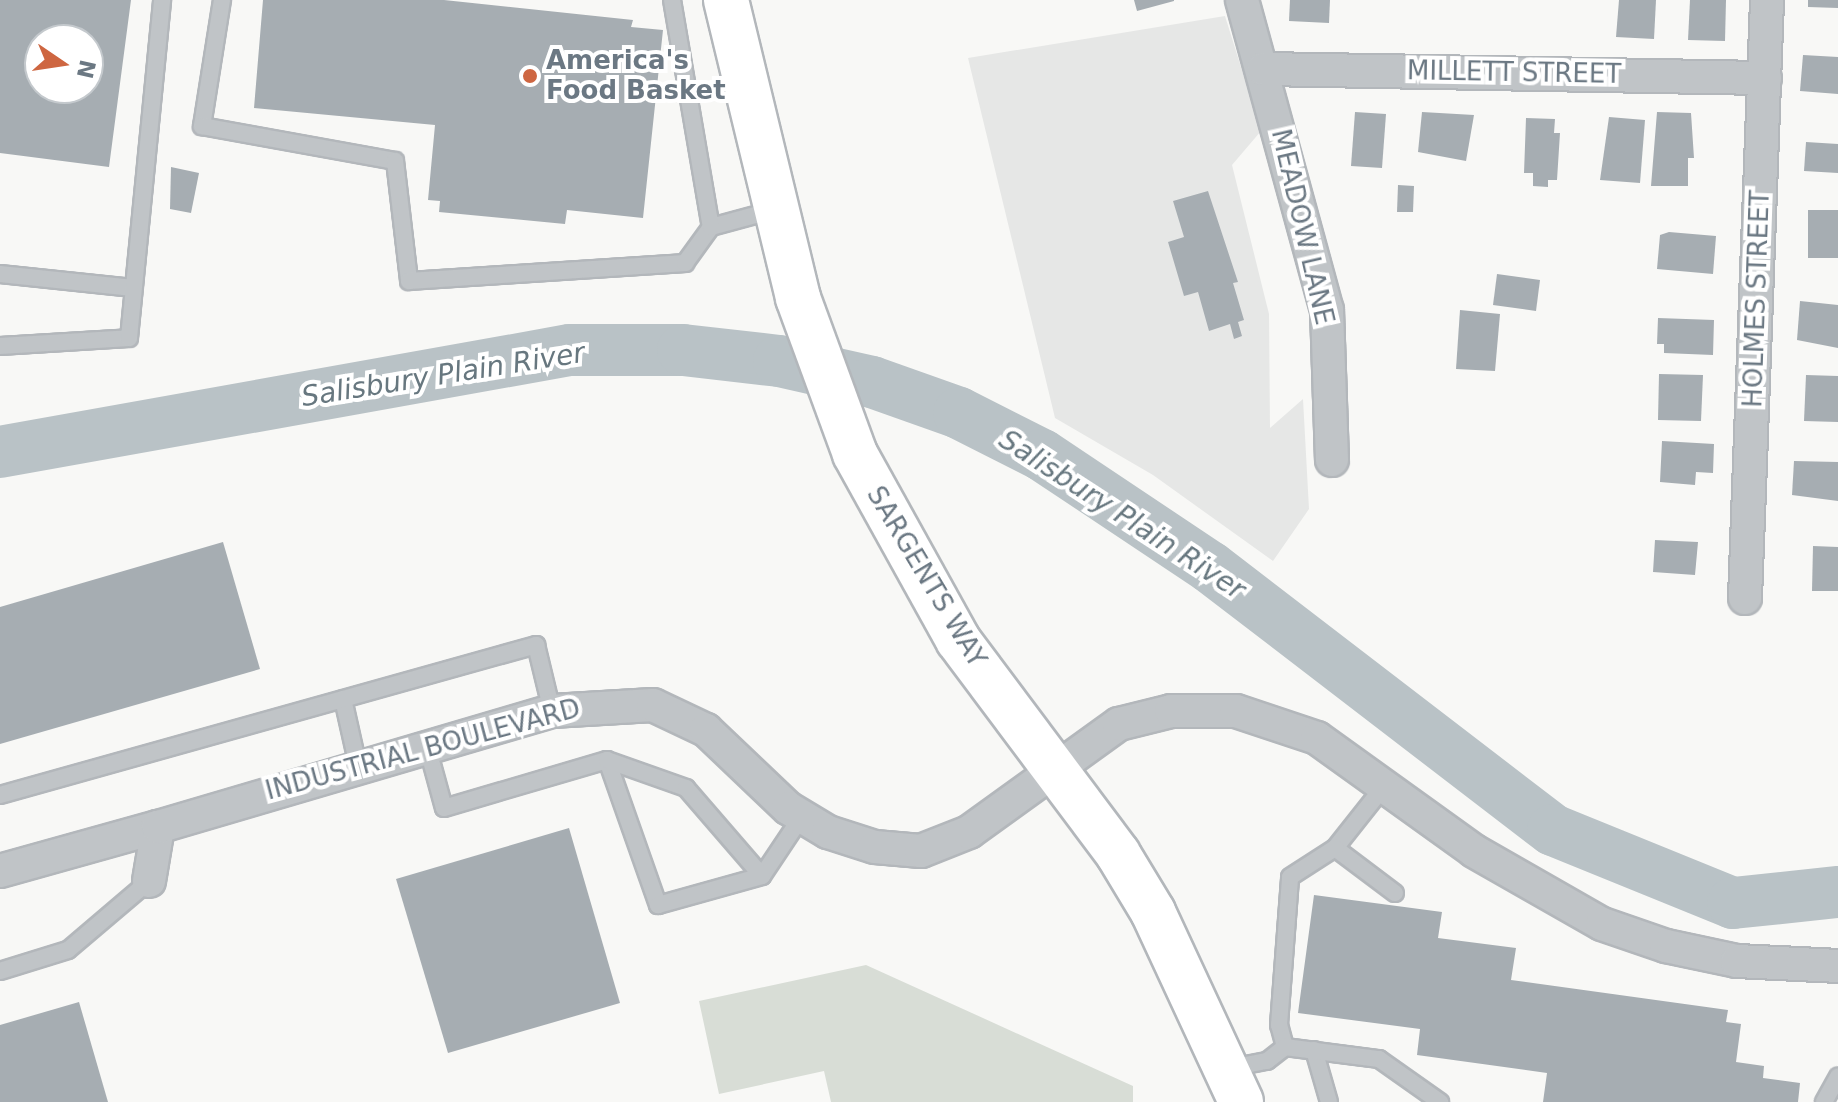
<!DOCTYPE html>
<html>
<head>
<meta charset="utf-8">
<style>
  body { margin:0 }
  #map { position:relative; width:1838px; height:1102px; overflow:hidden; background:#f8f8f6; font-family:"DejaVu Sans",sans-serif }
  div>[style] { position:absolute }
  .built>* { inset:0; background:#e6e7e6 }
  .green>* { inset:0; background:#d8ddd6 }
  .river>* { height:52px; margin:-26px; padding:0 26px; transform-origin:26px; border-radius:26px; background:#b9c2c6 }
  .building>* { inset:0; background:#a6adb2 }
  .roads { filter:drop-shadow(2px 0 #b3b7bb) drop-shadow(-2px 0 #b3b7bb) drop-shadow(0 2px #b3b7bb) drop-shadow(0 -2px #b3b7bb) }
  .lane>* { height:16px; margin:-8px; padding:0 8px; transform-origin:8px; border-radius:8px; background:#c0c4c7 }
  .street>* { height:32px; margin:-16px; padding:0 16px; transform-origin:16px; border-radius:16px; background:#c0c4c7 }
  .secondary>* { height:44px; margin:-22px; padding:0 22px; transform-origin:22px; border-radius:22px; background:#fff }
  .dots>* { width:22px; height:22px; translate:-50% -50%; box-sizing:border-box; border:4px solid #fff; border-radius:50% }
  span { translate:-50% -50%; white-space:nowrap; text-align:center; line-height:1.15; -webkit-text-stroke:8px #fff; paint-order:stroke }
  .poi-label { font-size:26px; color:#6b7883; font-weight:700 }
  .left { translate:0 -50%; text-align:left }
  .street-label { font-size:26px; color:#6b7883 }
  .water-label { font-size:28px; color:#67777f; font-style:italic }
  .north { position:absolute; left:24px; top:24px; width:80px; height:80px; box-sizing:border-box; background:#fff; border:2px solid #c4c9cd; border-radius:50%; rotate:103deg; font-size:22px; font-weight:700; line-height:32px; text-align:center; color:#6b7883 }
  .north::after { content:''; display:block; margin:auto; width:28px; height:36px; background:#ce6641; clip-path:polygon(50% 0,100% 100%,50% 72%,0 100%) }
</style>
</head>
<body>
<div id="map">
  <div class="built">
    <i style="clip-path:polygon(1225px 16px,1261px 131px,1232px 165px,1269px 314px,1270px 428px,1303px 399px,1309px 509px,1273px 561px,1153px 475px,1055px 418px,968px 58px)"></i>
  </div>
  <div class="green">
    <i style="clip-path:polygon(866px 965px,1133px 1086px,1133px 1102px,831px 1102px,824px 1071px,719px 1094px,699px 1001px)"></i>
  </div>
  <div class="river">
    <i style="left:0;top:452px;width:579px;rotate:-10.15deg"></i>
    <i style="left:570px;top:350px;width:113px"></i>
    <i style="left:683px;top:350px;width:97px;rotate:6.5deg"></i>
    <i style="left:779px;top:361px;width:95px;rotate:12.7deg"></i>
    <i style="left:872px;top:382px;width:92px;rotate:19.6deg"></i>
    <i style="left:959px;top:413px;width:93px;rotate:26.8deg"></i>
    <i style="left:1042px;top:455px;width:202px;rotate:33.7deg"></i>
    <i style="left:1210px;top:567px;width:432px;rotate:37.5deg"></i>
    <i style="left:1553px;top:830px;width:194px;rotate:22.1deg"></i>
    <i style="left:1733px;top:903px;width:106px;rotate:-6deg"></i>
  </div>
  <div class="building">
    <i style="clip-path:polygon(evenodd,0 0,131px 0,109px 167px,0 153px,0 0,40px 40px,88px 40px,88px 88px,40px 88px,40px 40px)"></i>
    <i style="clip-path:polygon(263px 0,444px 0,633px 20px,631px 27px,663px 30px,643px 218px,567px 210px,565px 224px,439px 212px,440px 201px,428px 200px,435px 125px,254px 108px)"></i>
    <i style="clip-path:polygon(1134px 0,1174px 0,1174px 1px,1137px 11px)"></i>
    <i style="clip-path:polygon(1290px 0,1330px 0,1329px 23px,1289px 21px)"></i>
    <i style="clip-path:polygon(1619px 0,1656px 0,1654px 39px,1616px 37px)"></i>
    <i style="clip-path:polygon(1690px 0,1726px 0,1725px 41px,1688px 40px)"></i>
    <i style="clip-path:polygon(1808px 0,1838px 0,1838px 8px,1808px 7px)"></i>
    <i style="clip-path:polygon(1803px 55px,1838px 57px,1838px 94px,1800px 91px)"></i>
    <i style="clip-path:polygon(1355px 112px,1386px 114px,1382px 168px,1351px 166px)"></i>
    <i style="clip-path:polygon(1422px 112px,1474px 115px,1466px 161px,1418px 152px)"></i>
    <i style="clip-path:polygon(1657px 112px,1691px 113px,1694px 158px,1688px 158px,1688px 186px,1651px 186px)"></i>
    <i style="clip-path:polygon(1609px 117px,1645px 120px,1640px 183px,1600px 180px)"></i>
    <i style="clip-path:polygon(1526px 118px,1555px 119px,1554px 133px,1560px 133px,1557px 180px,1548px 180px,1548px 187px,1533px 186px,1533px 173px,1524px 173px)"></i>
    <i style="clip-path:polygon(1806px 142px,1838px 144px,1838px 173px,1804px 171px)"></i>
    <i style="clip-path:polygon(171px 167px,199px 173px,191px 213px,170px 209px)"></i>
    <i style="clip-path:polygon(1398px 185px,1414px 186px,1413px 212px,1397px 212px)"></i>
    <i style="clip-path:polygon(1208px 191px,1238px 282px,1233px 283px,1244px 320px,1238px 322px,1242px 336px,1234px 339px,1230px 324px,1209px 331px,1198px 292px,1184px 296px,1168px 242px,1184px 237px,1173px 201px)"></i>
    <i style="clip-path:polygon(1808px 210px,1838px 210px,1838px 258px,1808px 258px)"></i>
    <i style="clip-path:polygon(1669px 232px,1716px 236px,1713px 274px,1657px 269px,1660px 235px)"></i>
    <i style="clip-path:polygon(1497px 274px,1540px 280px,1536px 311px,1493px 305px)"></i>
    <i style="clip-path:polygon(1800px 301px,1838px 305px,1838px 348px,1797px 340px)"></i>
    <i style="clip-path:polygon(1460px 310px,1500px 314px,1495px 371px,1456px 369px)"></i>
    <i style="clip-path:polygon(1658px 318px,1714px 320px,1713px 355px,1664px 353px,1664px 344px,1657px 344px)"></i>
    <i style="clip-path:polygon(1659px 374px,1703px 375px,1701px 421px,1658px 420px)"></i>
    <i style="clip-path:polygon(1806px 375px,1838px 376px,1838px 422px,1804px 421px)"></i>
    <i style="clip-path:polygon(1662px 441px,1714px 444px,1713px 473px,1696px 472px,1695px 485px,1660px 482px)"></i>
    <i style="clip-path:polygon(1794px 461px,1838px 462px,1838px 501px,1792px 495px)"></i>
    <i style="clip-path:polygon(1655px 540px,1698px 542px,1695px 575px,1653px 572px)"></i>
    <i style="clip-path:polygon(223px 542px,260px 669px,0 744px,0 607px)"></i>
    <i style="clip-path:polygon(1813px 546px,1838px 547px,1838px 591px,1812px 591px)"></i>
    <i style="clip-path:polygon(569px 828px,620px 1003px,448px 1053px,396px 879px)"></i>
    <i style="clip-path:polygon(1314px 895px,1442px 912px,1438px 938px,1516px 948px,1511px 980px,1728px 1010px,1726px 1022px,1741px 1024px,1736px 1062px,1764px 1066px,1763px 1078px,1800px 1083px,1798px 1102px,1543px 1102px,1547px 1073px,1417px 1055px,1420px 1029px,1298px 1013px)"></i>
    <i style="clip-path:polygon(79px 1002px,108px 1102px,0 1102px,0 1025px)"></i>
  </div>
  <div class="roads">
    <div class="lane">
      <i style="left:222px;top:0;width:128px;rotate:99deg"></i>
      <i style="left:202px;top:126px;width:196px;rotate:10.3deg"></i>
      <i style="left:395px;top:161px;width:121px;rotate:83.3deg"></i>
      <i style="left:409px;top:281px;width:277px;rotate:-3.7deg"></i>
      <i style="left:685px;top:263px;width:44px;rotate:-54.2deg"></i>
      <i style="left:711px;top:227px;width:65px;rotate:-15.1deg"></i>
      <i style="left:672px;top:0;width:230px;rotate:80.3deg"></i>
      <i style="left:0;top:274px;width:134px;rotate:6deg"></i>
      <i style="left:0;top:346px;width:129px;rotate:-3.5deg"></i>
      <i style="left:129px;top:338px;width:340px;rotate:-84.4deg"></i>
      <i style="left:343px;top:699px;width:69px;rotate:77.4deg"></i>
      <i style="left:427px;top:746px;width:64px;rotate:74.7deg"></i>
      <i style="left:444px;top:808px;width:170px;rotate:-16.4deg"></i>
      <i style="left:607px;top:760px;width:154px;rotate:70.6deg"></i>
      <i style="left:658px;top:905px;width:108px;rotate:-15.6deg"></i>
      <i style="left:762px;top:876px;width:72px;rotate:-56.3deg"></i>
      <i style="left:607px;top:760px;width:84px;rotate:19.5deg"></i>
      <i style="left:686px;top:788px;width:116px;rotate:49.2deg"></i>
      <i style="left:1385px;top:785px;width:80px;rotate:128.4deg"></i>
      <i style="left:1335px;top:848px;width:75px;rotate:36.9deg"></i>
      <i style="left:0;top:795px;width:557px;rotate:-15.63deg"></i>
      <i style="left:536px;top:645px;width:68px;rotate:76.4deg"></i>
      <i style="left:0;top:971px;width:71px;rotate:-17.2deg"></i>
      <i style="left:68px;top:950px;width:106px;rotate:-40.4deg"></i>
      <i style="left:1285px;top:1047px;width:23px;rotate:-105deg"></i>
      <i style="left:1279px;top:1025px;width:148px;rotate:-85.7deg"></i>
      <i style="left:1290px;top:877px;width:54px;rotate:-32.8deg"></i>
      <i style="left:1314px;top:1050px;width:54px;rotate:73.9deg"></i>
      <i style="left:1230px;top:1068px;width:38px;rotate:-11deg"></i>
      <i style="left:1267px;top:1061px;width:23px;rotate:-38deg"></i>
      <i style="left:1285px;top:1047px;width:95px;rotate:7.3deg"></i>
      <i style="left:1379px;top:1059px;width:75px;rotate:35.2deg"></i>
      <i style="left:1824px;top:1102px;width:29px;rotate:-61deg"></i>
    </div>
    <div class="street">
      <i style="left:1242px;top:0;width:321px;rotate:74.7deg"></i>
      <i style="left:1327px;top:310px;width:150px;rotate:88.1deg"></i>
      <i style="left:1263px;top:69px;width:502px;rotate:1.03deg"></i>
      <i style="left:1745px;top:598px;width:598px;rotate:-87.89deg"></i>
      <i style="left:0;top:871px;width:164px;rotate:-15.6deg"></i>
      <i style="left:149px;top:881px;width:55px;rotate:-80.5deg"></i>
      <i style="left:158px;top:827px;width:411px;rotate:-16.4deg"></i>
      <i style="left:552px;top:711px;width:101px;rotate:-3.4deg"></i>
      <i style="left:653px;top:705px;width:59px;rotate:25.3deg"></i>
      <i style="left:706px;top:730px;width:113px;rotate:43.6deg"></i>
      <i style="left:788px;top:808px;width:47px;rotate:31deg"></i>
      <i style="left:828px;top:832px;width:49px;rotate:17.7deg"></i>
      <i style="left:875px;top:847px;width:46px;rotate:5deg"></i>
      <i style="left:921px;top:851px;width:52px;rotate:-21.6deg"></i>
      <i style="left:969px;top:832px;width:185px;rotate:-35.8deg"></i>
      <i style="left:1119px;top:724px;width:54px;rotate:-14deg"></i>
      <i style="left:1171px;top:711px;width:65px"></i>
      <i style="left:1236px;top:711px;width:85px;rotate:18.4deg"></i>
      <i style="left:1317px;top:738px;width:193px;rotate:35.7deg"></i>
      <i style="left:1474px;top:851px;width:147px;rotate:29.7deg"></i>
      <i style="left:1602px;top:924px;width:68px;rotate:19deg"></i>
      <i style="left:1666px;top:946px;width:73px;rotate:11.9deg"></i>
      <i style="left:1737px;top:961px;width:101px;rotate:2.8deg"></i>
    </div>
    <div class="secondary">
      <i style="left:726px;top:0;width:307px;rotate:76.4deg"></i>
      <i style="left:798px;top:298px;width:166px;rotate:69.9deg"></i>
      <i style="left:855px;top:454px;width:213px;rotate:61deg"></i>
      <i style="left:958px;top:640px;width:267px;rotate:53.2deg"></i>
      <i style="left:1118px;top:854px;width:68px;rotate:58.9deg"></i>
      <i style="left:1153px;top:912px;width:209px;rotate:65.1deg"></i>
    </div>
  </div>
  <div class="dots">
    <i style="left:530px;top:76px;background:#ce6641"></i>
  </div>
  <div class="poi-label">
    <span class="left" style="left:546px;top:76px">America's<br>Food Basket</span>
  </div>
  <div class="street-label">
    <span style="left:1514px;top:73px;rotate:1deg">MILLETT STREET</span>
    <span style="left:1302px;top:227px;rotate:77deg">MEADOW LANE</span>
    <span style="left:1757px;top:299px;rotate:-88deg">HOLMES STREET</span>
    <span style="left:926px;top:577px;rotate:59deg">SARGENTS WAY</span>
    <span style="left:423px;top:750px;rotate:-15deg">INDUSTRIAL BOULEVARD</span>
  </div>
  <div class="water-label">
    <span style="left:443px;top:375px;rotate:-9deg">Salisbury Plain River</span>
    <span style="left:1122px;top:515px;rotate:33deg">Salisbury Plain River</span>
  </div>
  <div class="north">N</div>
</div>
</body>
</html>
